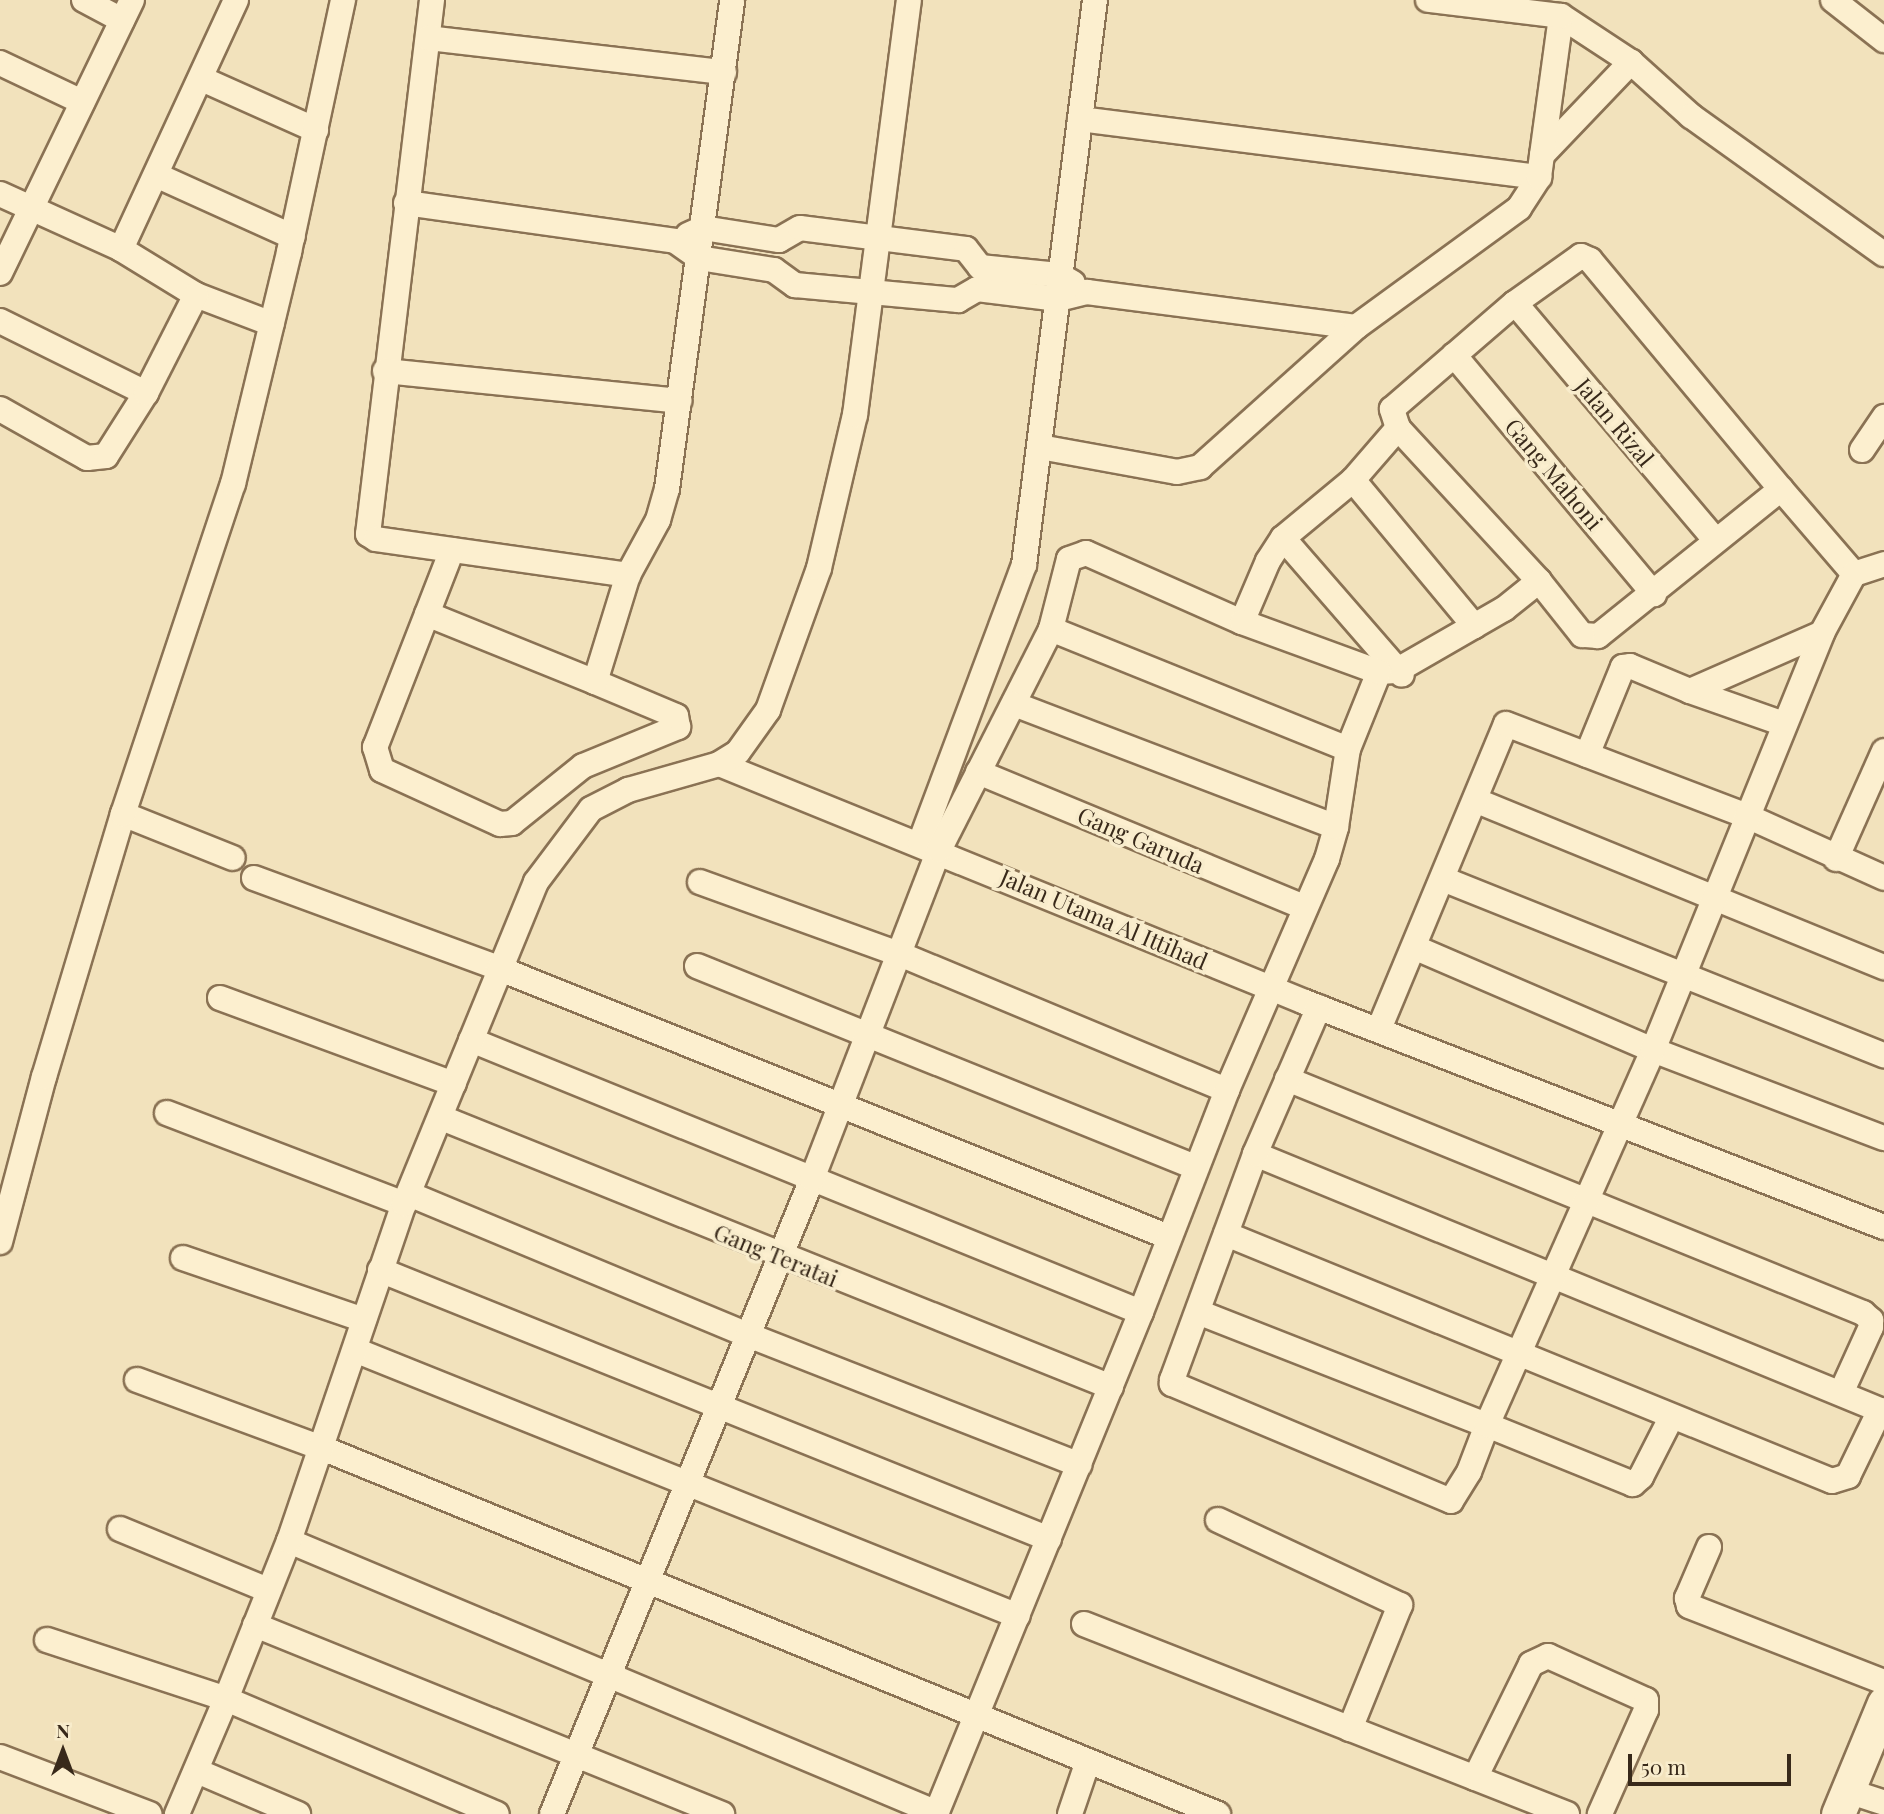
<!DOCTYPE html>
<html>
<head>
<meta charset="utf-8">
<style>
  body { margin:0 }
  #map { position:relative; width:1884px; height:1814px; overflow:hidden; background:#f2e2bc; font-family:"Playfair Display",serif }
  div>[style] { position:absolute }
  .roads { filter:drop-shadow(2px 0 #8a7254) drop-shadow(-2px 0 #8a7254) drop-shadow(0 2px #8a7254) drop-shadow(0 -2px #8a7254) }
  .street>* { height:24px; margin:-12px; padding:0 12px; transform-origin:12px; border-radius:12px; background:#fcefcf }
  .secondary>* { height:33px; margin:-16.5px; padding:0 16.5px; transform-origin:16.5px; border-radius:16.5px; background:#fcefcf }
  span { translate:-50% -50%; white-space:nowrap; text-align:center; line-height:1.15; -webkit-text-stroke:7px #f8eccc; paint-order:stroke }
  .street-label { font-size:23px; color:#38291a }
  .north { position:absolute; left:28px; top:1716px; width:70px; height:70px; -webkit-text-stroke:5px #f8eccc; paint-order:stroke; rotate:0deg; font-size:19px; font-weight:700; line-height:28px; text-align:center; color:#38291a }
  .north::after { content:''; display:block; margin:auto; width:24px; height:32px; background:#38291a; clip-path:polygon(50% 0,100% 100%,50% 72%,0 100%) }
  .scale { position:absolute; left:1628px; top:1754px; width:163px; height:32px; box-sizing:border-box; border:4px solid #38291a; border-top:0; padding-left:9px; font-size:21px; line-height:24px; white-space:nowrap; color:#38291a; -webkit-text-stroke:5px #f8eccc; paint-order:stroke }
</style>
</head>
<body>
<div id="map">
  <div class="roads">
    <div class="street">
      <i style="left:84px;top:0;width:43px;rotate:27.8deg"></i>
      <i style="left:432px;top:0;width:538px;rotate:96.83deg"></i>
      <i style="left:368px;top:534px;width:9px;rotate:32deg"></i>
      <i style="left:376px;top:539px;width:255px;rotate:8.1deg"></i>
      <i style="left:1833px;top:0;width:65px;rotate:38.1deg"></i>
      <i style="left:428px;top:38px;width:298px;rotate:6.6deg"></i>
      <i style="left:1631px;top:62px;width:81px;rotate:42deg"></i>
      <i style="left:1691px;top:116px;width:237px;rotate:35.6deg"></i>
      <i style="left:0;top:63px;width:91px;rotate:25.4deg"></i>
      <i style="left:202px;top:79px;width:125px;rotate:24.1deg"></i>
      <i style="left:1080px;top:119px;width:463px;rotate:7.2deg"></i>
      <i style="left:1542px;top:155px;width:129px;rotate:-46.3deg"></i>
      <i style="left:1631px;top:62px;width:84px;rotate:-146.7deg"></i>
      <i style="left:156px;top:175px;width:150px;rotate:24.3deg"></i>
      <i style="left:0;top:194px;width:133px;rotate:24.4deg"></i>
      <i style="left:121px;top:249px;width:88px;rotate:31.5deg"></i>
      <i style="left:196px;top:295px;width:81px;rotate:20.9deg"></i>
      <i style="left:406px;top:203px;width:272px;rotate:8deg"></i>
      <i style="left:675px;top:241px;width:29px;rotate:35deg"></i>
      <i style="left:699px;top:258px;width:76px;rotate:9.1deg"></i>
      <i style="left:774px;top:270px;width:26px;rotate:36deg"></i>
      <i style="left:795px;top:285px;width:164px;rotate:5.3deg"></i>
      <i style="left:958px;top:300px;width:22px;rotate:-30deg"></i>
      <i style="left:977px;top:289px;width:82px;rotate:7deg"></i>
      <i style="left:1058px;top:299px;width:30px;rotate:-14deg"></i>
      <i style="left:1087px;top:292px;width:271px;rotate:7.4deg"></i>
      <i style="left:688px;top:235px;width:17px;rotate:-25deg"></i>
      <i style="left:703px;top:228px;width:77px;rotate:9deg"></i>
      <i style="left:779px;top:240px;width:24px;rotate:-30deg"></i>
      <i style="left:800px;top:228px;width:167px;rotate:7.2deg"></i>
      <i style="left:966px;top:249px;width:23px;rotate:52deg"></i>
      <i style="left:980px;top:267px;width:79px;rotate:5.8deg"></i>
      <i style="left:1059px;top:275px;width:16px;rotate:30deg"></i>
      <i style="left:121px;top:249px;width:274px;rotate:-65.2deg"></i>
      <i style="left:0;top:273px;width:303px;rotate:-64.2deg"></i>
      <i style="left:1515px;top:303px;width:310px;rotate:49.8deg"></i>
      <i style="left:0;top:321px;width:163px;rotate:26.3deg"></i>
      <i style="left:1454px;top:355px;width:312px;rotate:50.1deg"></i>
      <i style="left:385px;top:371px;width:296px;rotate:5.8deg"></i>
      <i style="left:0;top:409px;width:100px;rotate:29.4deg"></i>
      <i style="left:87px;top:458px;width:19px;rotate:-6deg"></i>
      <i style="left:106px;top:456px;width:75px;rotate:-57.6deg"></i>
      <i style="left:146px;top:393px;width:110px;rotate:-63deg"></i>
      <i style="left:1040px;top:447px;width:139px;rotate:10.3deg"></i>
      <i style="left:1177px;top:472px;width:24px;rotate:-12deg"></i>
      <i style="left:1200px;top:467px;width:210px;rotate:-41.9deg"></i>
      <i style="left:1356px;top:327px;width:202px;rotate:-36.1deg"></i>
      <i style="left:1519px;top:208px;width:37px;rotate:-57deg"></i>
      <i style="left:1539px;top:177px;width:162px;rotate:-82.2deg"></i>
      <i style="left:1561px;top:16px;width:134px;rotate:-173.1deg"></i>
      <i style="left:1862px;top:450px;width:40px;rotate:-56deg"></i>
      <i style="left:1353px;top:480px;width:190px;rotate:50.3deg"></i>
      <i style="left:1781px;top:489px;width:112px;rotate:49.3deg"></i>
      <i style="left:1283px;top:538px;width:181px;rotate:49deg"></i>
      <i style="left:452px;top:550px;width:212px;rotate:111.3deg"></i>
      <i style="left:375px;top:747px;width:24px;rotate:73deg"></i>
      <i style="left:382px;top:770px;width:130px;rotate:24.6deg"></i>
      <i style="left:500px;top:824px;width:12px;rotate:-5deg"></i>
      <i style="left:512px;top:823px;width:91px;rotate:-38.8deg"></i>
      <i style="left:583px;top:766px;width:103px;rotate:-22.3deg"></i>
      <i style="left:678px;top:727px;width:11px;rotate:-100deg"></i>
      <i style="left:676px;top:716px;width:88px;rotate:-157.2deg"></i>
      <i style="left:427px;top:614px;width:181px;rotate:22deg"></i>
      <i style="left:595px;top:682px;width:112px;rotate:-72.9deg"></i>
      <i style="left:628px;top:575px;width:63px;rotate:-61.4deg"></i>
      <i style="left:658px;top:520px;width:32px;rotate:-74deg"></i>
      <i style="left:667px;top:489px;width:493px;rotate:-82.4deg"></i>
      <i style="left:1242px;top:622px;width:66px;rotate:-66.9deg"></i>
      <i style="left:1268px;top:561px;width:27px;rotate:-57deg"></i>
      <i style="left:1283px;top:538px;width:91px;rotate:-39.6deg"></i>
      <i style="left:1353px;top:480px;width:69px;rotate:-49.1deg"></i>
      <i style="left:1051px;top:629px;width:320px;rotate:22deg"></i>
      <i style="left:1784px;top:724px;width:100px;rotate:-160.7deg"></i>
      <i style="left:1690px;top:691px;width:144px;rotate:-23.7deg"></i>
      <i style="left:1587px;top:755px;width:95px;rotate:-67.8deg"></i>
      <i style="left:1623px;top:667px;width:7px;rotate:-8deg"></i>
      <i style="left:1630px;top:666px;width:65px;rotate:22.6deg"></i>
      <i style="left:719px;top:764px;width:632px;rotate:22.1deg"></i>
      <i style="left:1305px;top:1002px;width:621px;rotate:21.24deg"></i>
      <i style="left:978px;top:772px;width:353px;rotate:22.5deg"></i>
      <i style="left:1477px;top:801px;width:440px;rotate:22.2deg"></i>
      <i style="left:123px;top:814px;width:118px;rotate:21.8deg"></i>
      <i style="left:1336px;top:827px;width:79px;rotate:-81.3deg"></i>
      <i style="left:1348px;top:749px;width:83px;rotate:-68.1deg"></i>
      <i style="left:1379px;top:672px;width:17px;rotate:-3deg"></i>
      <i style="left:1396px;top:671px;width:125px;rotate:-29.9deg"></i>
      <i style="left:1504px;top:609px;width:45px;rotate:-38.7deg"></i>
      <i style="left:1539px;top:581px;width:208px;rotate:-132.7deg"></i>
      <i style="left:1398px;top:428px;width:20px;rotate:-108deg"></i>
      <i style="left:1392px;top:409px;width:162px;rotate:-40.8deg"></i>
      <i style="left:1515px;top:303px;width:81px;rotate:-35.5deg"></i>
      <i style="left:1581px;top:256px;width:10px;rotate:24deg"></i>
      <i style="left:1590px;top:260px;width:298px;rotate:50.2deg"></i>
      <i style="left:1781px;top:489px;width:235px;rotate:141.2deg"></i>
      <i style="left:1598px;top:636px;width:16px;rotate:-176deg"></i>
      <i style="left:1582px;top:635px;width:69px;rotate:-128.5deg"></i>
      <i style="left:920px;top:843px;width:297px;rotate:-69.5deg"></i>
      <i style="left:1024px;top:565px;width:569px;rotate:-82.84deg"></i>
      <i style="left:1836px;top:859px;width:118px;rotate:-66deg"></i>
      <i style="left:254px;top:878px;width:260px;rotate:20.2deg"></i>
      <i style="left:498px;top:968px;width:723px;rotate:21.85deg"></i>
      <i style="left:1443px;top:879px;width:475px;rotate:21.8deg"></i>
      <i style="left:700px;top:882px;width:215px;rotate:19.9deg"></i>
      <i style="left:902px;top:955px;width:352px;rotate:22.6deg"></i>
      <i style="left:1416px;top:948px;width:258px;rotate:23.3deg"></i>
      <i style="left:1653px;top:1050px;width:247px;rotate:20.9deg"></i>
      <i style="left:697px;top:966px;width:537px;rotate:21.98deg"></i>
      <i style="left:220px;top:998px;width:249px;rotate:20.2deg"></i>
      <i style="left:1379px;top:1029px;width:330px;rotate:-67.4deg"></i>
      <i style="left:1506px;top:724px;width:258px;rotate:20.9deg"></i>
      <i style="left:1747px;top:816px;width:150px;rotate:24.3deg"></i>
      <i style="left:471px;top:1040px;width:723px;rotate:22.1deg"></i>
      <i style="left:1287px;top:1079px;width:622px;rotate:22.11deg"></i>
      <i style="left:1863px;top:1313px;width:11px;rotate:41deg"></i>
      <i style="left:1871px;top:1320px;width:7px;rotate:90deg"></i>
      <i style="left:1871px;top:1327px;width:72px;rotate:114.4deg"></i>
      <i style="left:167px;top:1113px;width:254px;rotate:21deg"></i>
      <i style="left:442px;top:1118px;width:721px;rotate:21.9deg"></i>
      <i style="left:1255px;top:1154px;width:675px;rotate:22.27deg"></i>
      <i style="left:409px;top:1194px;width:367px;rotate:22.6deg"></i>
      <i style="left:748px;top:1335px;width:356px;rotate:21.4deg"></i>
      <i style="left:1226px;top:1234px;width:654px;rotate:22.18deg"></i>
      <i style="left:1832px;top:1481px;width:17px;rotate:-17deg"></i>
      <i style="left:1848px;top:1476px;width:73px;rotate:-64.1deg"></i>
      <i style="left:1880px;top:1410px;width:4px;rotate:14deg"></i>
      <i style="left:0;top:1242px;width:171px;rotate:-75.1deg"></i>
      <i style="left:44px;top:1077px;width:275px;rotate:-73.3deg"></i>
      <i style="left:123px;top:814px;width:348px;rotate:-71.6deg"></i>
      <i style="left:233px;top:484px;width:239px;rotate:-76.4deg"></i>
      <i style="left:289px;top:252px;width:258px;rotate:-77.9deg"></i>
      <i style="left:183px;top:1258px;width:191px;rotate:18.9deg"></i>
      <i style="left:380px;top:1270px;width:721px;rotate:21.9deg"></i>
      <i style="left:1198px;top:1312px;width:310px;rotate:21.4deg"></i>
      <i style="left:1487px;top:1425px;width:50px;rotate:111deg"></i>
      <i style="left:1469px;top:1472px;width:34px;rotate:122deg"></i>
      <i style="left:1451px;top:1501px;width:303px;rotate:-157.2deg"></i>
      <i style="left:1172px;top:1384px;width:4px;rotate:-90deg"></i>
      <i style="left:1172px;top:1380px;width:241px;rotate:-69.8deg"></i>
      <i style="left:1255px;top:1154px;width:160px;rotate:-66.5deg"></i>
      <i style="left:355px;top:1350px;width:714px;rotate:21.86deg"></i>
      <i style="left:137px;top:1380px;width:197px;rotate:20.2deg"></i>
      <i style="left:322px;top:1448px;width:968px;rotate:22.22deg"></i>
      <i style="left:1671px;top:1418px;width:66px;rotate:117deg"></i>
      <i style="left:1641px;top:1477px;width:11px;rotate:139deg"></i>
      <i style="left:1633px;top:1484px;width:157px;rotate:-158deg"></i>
      <i style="left:1487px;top:1425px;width:410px;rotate:-66.1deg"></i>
      <i style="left:1653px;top:1050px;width:450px;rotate:-67.9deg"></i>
      <i style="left:1822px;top:633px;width:67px;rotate:-61.5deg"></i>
      <i style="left:1854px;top:574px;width:32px;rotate:-18deg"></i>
      <i style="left:1218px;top:1520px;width:201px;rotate:25deg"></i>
      <i style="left:1400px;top:1605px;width:134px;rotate:112deg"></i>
      <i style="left:120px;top:1529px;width:160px;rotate:22.4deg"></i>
      <i style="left:289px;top:1541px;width:703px;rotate:22.77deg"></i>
      <i style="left:1709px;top:1547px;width:56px;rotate:113.3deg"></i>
      <i style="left:1687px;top:1598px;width:8px;rotate:76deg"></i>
      <i style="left:1689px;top:1606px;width:209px;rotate:21.3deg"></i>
      <i style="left:1084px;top:1624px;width:519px;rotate:21.47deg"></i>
      <i style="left:255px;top:1625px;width:504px;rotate:22.03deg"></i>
      <i style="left:47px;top:1640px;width:188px;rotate:18.2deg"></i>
      <i style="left:226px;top:1699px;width:170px;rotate:-68.3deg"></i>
      <i style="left:289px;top:1541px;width:356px;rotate:-71.2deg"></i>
      <i style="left:404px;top:1204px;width:348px;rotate:-67.7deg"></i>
      <i style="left:536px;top:882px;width:91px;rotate:-53deg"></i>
      <i style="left:591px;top:809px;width:42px;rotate:-27.2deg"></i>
      <i style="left:628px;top:790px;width:95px;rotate:-15.9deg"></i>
      <i style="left:719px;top:764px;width:22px;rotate:-32deg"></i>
      <i style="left:738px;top:752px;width:52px;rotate:-54.5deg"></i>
      <i style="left:768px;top:710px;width:151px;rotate:-70.2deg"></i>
      <i style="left:819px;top:568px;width:157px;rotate:-76.8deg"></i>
      <i style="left:855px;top:415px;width:418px;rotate:-82.6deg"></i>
      <i style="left:0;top:1757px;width:160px;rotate:20.9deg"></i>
      <i style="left:197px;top:1771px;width:110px;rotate:23.1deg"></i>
      <i style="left:1475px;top:1778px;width:127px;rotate:-63.8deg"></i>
      <i style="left:1531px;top:1664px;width:19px;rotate:-25deg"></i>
      <i style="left:1548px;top:1656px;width:107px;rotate:24.2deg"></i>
      <i style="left:1646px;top:1700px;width:10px;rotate:90deg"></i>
      <i style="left:1646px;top:1710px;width:114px;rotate:113.9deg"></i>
      <i style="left:1848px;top:1791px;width:38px;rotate:18deg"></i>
      <i style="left:177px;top:1814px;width:125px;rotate:-66.9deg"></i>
      <i style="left:226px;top:1699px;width:294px;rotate:23deg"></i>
      <i style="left:552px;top:1814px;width:686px;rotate:-67.73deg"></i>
      <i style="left:812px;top:1179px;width:353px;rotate:-68.9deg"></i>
      <i style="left:939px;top:850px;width:248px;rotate:-63.1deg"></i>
      <i style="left:1051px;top:629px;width:72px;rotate:-75.6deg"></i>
      <i style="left:1069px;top:559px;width:18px;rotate:-19deg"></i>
      <i style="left:1086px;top:553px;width:171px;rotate:23.9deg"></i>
      <i style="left:1242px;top:622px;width:146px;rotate:20.1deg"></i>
      <i style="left:936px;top:1814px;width:542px;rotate:-67.79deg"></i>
      <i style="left:1141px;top:1312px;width:238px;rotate:-68.8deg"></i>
      <i style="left:1227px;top:1090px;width:252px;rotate:-66.6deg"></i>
      <i style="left:1327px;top:859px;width:33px;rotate:-74deg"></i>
      <i style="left:1336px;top:827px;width:345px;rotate:-159.1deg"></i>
      <i style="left:1070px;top:1814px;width:56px;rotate:-71.2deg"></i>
    </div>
    <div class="secondary">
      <i style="left:1838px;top:1814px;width:120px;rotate:-67.5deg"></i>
    </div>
  </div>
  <div class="street-label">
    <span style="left:1615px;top:422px;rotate:50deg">Jalan Rizal</span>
    <span style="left:1554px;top:474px;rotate:50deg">Gang Mahoni</span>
    <span style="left:1141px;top:840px;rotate:23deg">Gang Garuda</span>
    <span style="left:1104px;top:919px;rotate:23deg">Jalan Utama Al Ittihad</span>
    <span style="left:776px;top:1255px;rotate:22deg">Gang Teratai</span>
  </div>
  <div class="north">N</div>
  <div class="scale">50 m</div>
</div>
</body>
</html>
